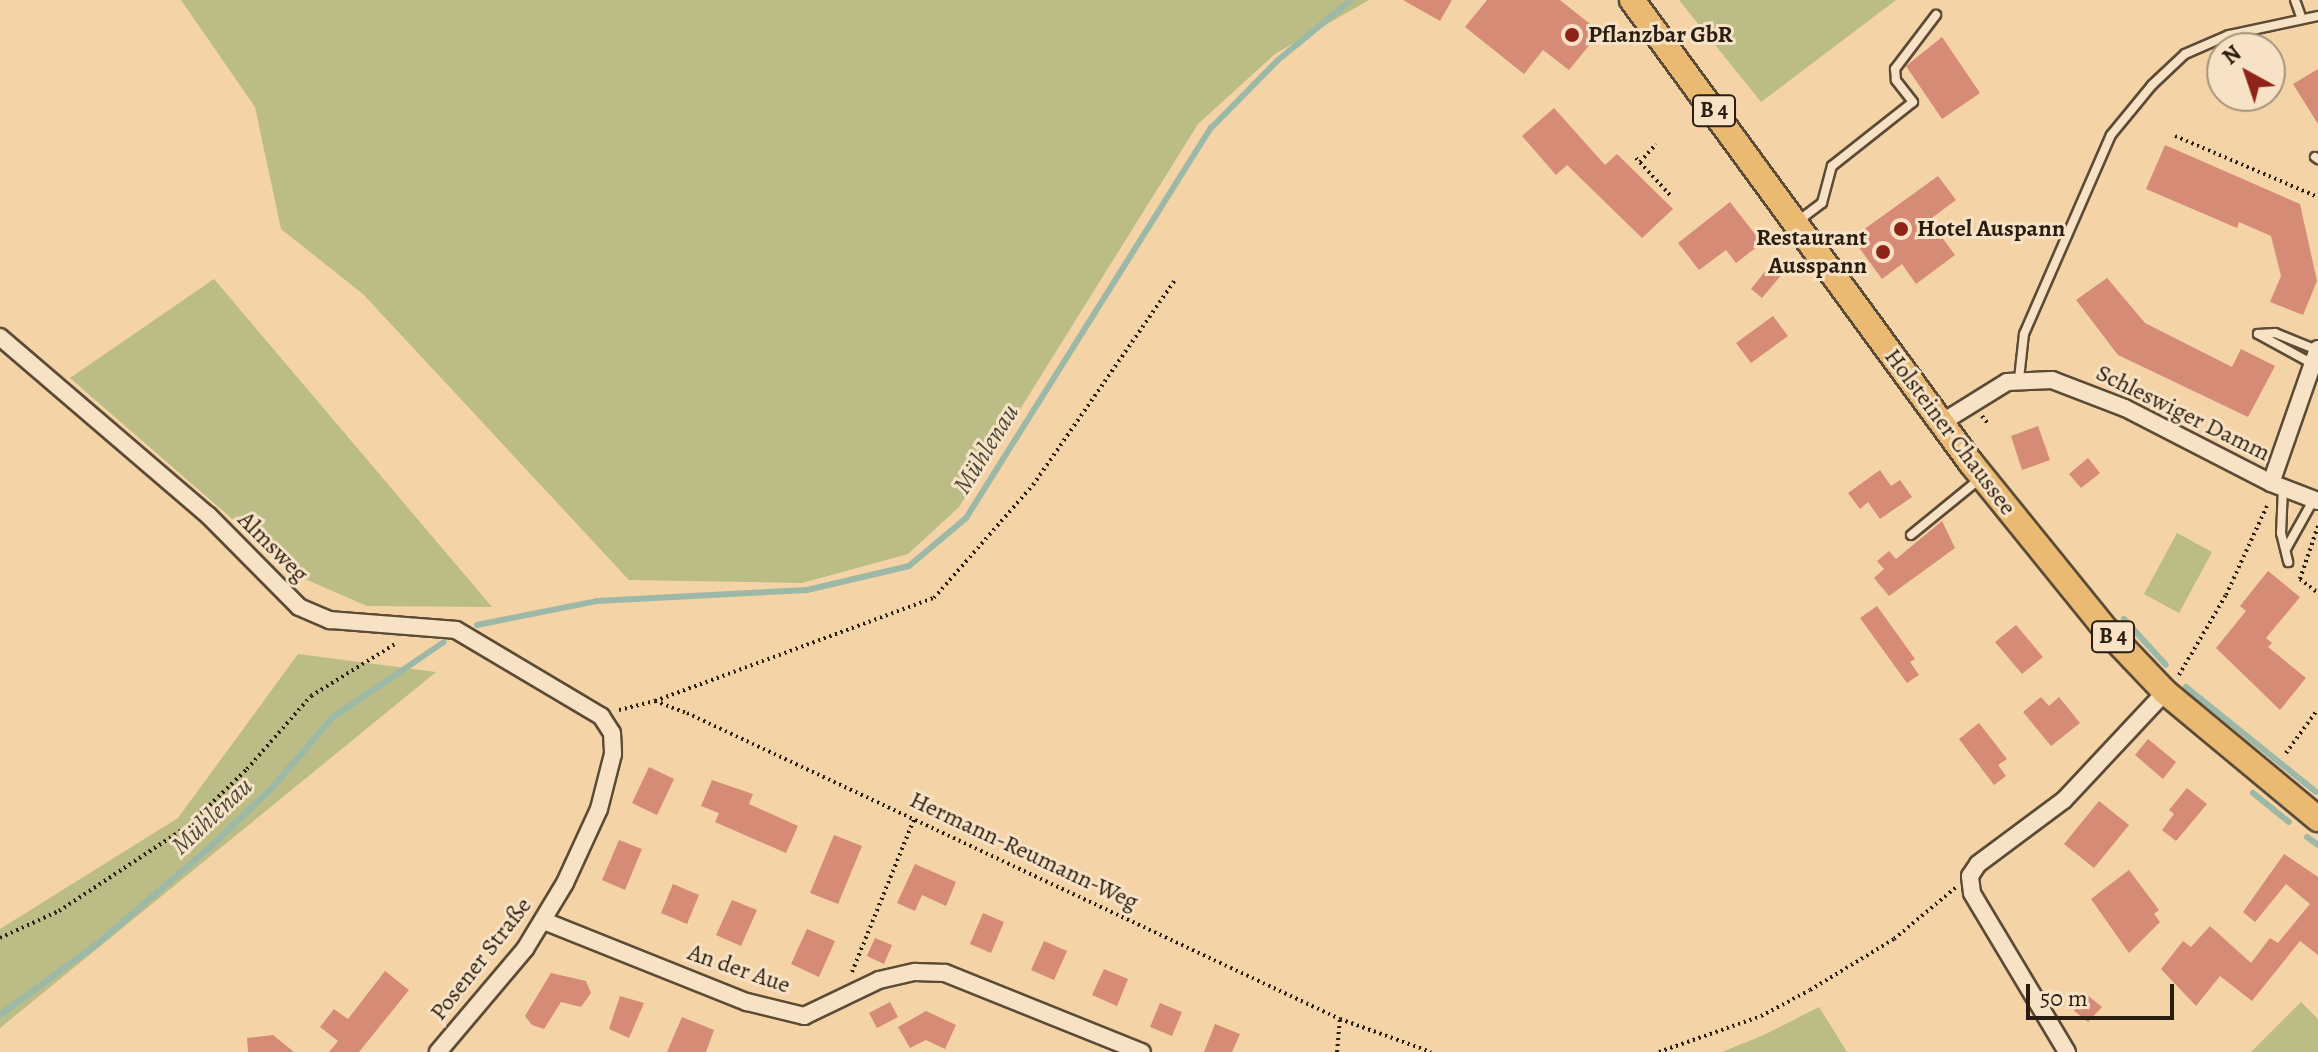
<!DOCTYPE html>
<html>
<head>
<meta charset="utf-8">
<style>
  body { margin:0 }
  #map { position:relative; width:2318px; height:1052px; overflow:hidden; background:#f4d3a6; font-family:Alegreya,serif }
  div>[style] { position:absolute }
  .green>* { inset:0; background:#bcbc86 }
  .stream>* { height:6px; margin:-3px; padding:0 3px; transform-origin:3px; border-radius:3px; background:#9cb8a7 }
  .building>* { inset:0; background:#d68b77 }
  .path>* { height:4px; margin-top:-2px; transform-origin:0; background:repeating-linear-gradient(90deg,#291e11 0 2px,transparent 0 6px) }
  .roads { filter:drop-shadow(2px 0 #5c4b36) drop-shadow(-2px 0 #5c4b36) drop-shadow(0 2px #5c4b36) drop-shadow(0 -2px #5c4b36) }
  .lane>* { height:8px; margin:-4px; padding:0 4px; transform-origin:4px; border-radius:4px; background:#f8e2c5 }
  .street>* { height:16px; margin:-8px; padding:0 8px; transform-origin:8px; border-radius:8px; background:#f8e2c5 }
  .primary>* { height:24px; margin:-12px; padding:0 12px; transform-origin:12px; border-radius:12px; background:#eaba73 }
  .dots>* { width:22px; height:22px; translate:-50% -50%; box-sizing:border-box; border:4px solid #f8e2c5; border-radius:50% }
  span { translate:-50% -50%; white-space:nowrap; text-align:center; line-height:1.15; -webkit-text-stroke:6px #f8e2c5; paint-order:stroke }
  .shield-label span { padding:2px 6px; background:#f8e2c5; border:2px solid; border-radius:6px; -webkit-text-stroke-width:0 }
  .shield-label { font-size:22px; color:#291e11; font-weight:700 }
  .poi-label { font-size:24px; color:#291e11; font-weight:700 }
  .left { translate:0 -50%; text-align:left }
  .right { translate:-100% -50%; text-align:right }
  .street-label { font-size:24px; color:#291e11 }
  .water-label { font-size:26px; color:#4c4c3e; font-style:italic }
  .north { position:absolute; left:2206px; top:32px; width:80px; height:80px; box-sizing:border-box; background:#f8e2c5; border:2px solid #a5947d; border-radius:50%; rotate:320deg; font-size:22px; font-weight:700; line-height:32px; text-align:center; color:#291e11 }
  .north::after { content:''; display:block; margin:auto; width:28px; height:36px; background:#8f2418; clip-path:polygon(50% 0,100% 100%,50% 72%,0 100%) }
  .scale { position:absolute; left:2026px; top:984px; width:148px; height:36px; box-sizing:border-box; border:4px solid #291e11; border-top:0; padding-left:10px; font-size:24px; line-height:28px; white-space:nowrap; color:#291e11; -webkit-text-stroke:6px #f8e2c5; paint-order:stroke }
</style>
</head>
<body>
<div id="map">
  <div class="green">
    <i style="clip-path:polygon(181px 0,1369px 0,1275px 54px,1198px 124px,959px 507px,908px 554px,802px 583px,629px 580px,363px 294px,281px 229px,255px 107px)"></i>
    <i style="clip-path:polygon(1679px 0,1896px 0,1761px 102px)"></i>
    <i style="clip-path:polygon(214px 279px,492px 607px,367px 606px,298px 576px,70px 378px)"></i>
    <i style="clip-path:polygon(2177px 533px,2212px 552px,2179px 613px,2144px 594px)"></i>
    <i style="clip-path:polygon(298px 654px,436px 672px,0 1028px,0 929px,178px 818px)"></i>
    <i style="clip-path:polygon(2301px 1002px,2318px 1019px,2318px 1052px,2251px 1052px)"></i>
    <i style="clip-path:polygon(1819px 1007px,1847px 1052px,1722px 1052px,1766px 1034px)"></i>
  </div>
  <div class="stream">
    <i style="left:2124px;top:619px;width:62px;rotate:47.6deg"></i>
    <i style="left:477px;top:625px;width:122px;rotate:-11.3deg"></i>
    <i style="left:597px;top:601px;width:210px;rotate:-3deg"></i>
    <i style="left:807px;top:590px;width:105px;rotate:-13.2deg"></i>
    <i style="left:909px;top:566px;width:75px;rotate:-40.1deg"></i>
    <i style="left:966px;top:518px;width:461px;rotate:-57.9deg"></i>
    <i style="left:1211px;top:128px;width:95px;rotate:-45.4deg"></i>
    <i style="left:1278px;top:60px;width:94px;rotate:-39.4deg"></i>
    <i style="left:2186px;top:687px;width:167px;rotate:38.9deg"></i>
    <i style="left:2253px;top:793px;width:46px;rotate:38.9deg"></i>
    <i style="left:2307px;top:837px;width:14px;rotate:36deg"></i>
    <i style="left:0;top:1015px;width:120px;rotate:-36.2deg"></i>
    <i style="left:97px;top:944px;width:148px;rotate:-40.6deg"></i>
    <i style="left:209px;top:848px;width:87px;rotate:-43.6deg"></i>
    <i style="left:272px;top:788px;width:92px;rotate:-49.4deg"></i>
    <i style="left:332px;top:718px;width:135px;rotate:-34.2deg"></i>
  </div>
  <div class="building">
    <i style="clip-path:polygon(1403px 0,1452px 0,1440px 21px)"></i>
    <i style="clip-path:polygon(1487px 0,1560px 0,1600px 32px,1569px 70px,1543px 50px,1524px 74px,1465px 27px)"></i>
    <i style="clip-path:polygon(1942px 37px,1980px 93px,1942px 119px,1906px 66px)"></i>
    <i style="clip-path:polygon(2318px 69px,2318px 124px,2293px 84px)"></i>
    <i style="clip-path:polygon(1554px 108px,1605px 165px,1617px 154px,1673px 209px,1642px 238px,1567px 165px,1556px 175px,1522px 136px)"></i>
    <i style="clip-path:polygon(2165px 145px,2300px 204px,2317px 281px,2303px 315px,2270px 302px,2281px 276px,2271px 236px,2239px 222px,2237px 228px,2146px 189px)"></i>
    <i style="clip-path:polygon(1938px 176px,1956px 200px,1929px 220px,1955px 255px,1916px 284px,1902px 264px,1882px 279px,1852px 238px)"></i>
    <i style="clip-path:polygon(1730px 202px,1762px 243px,1736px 263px,1726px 250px,1699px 270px,1678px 243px)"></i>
    <i style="clip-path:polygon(1771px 264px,1782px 274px,1762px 298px,1751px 289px)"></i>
    <i style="clip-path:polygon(2107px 278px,2145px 323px,2232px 367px,2241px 349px,2275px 366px,2248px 417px,2118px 355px,2076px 300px)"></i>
    <i style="clip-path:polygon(1773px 316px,1788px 336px,1751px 363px,1736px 343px)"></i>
    <i style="clip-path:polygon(2038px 426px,2050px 460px,2022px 470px,2011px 436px)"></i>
    <i style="clip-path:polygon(2088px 458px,2100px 473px,2081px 488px,2069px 474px)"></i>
    <i style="clip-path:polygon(1880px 470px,1891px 486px,1900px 480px,1912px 497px,1880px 519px,1868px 502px,1860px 509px,1848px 493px)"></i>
    <i style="clip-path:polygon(1942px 521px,1955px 548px,1889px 596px,1874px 578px,1884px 569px,1877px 561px,1889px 551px,1896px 559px)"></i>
    <i style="clip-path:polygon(2268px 571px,2300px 597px,2266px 638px,2272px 643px,2268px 647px,2306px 678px,2280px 710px,2216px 648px,2246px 611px,2240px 606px)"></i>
    <i style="clip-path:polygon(1877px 606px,1915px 659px,1910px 662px,1919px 675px,1907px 683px,1860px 618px)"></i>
    <i style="clip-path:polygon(2016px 625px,2043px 657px,2022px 674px,1995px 642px)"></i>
    <i style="clip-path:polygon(2041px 697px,2049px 706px,2059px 697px,2080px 723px,2051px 746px,2023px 712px)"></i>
    <i style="clip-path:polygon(1979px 723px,2007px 759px,1998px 765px,2006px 776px,1994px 785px,1959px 739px)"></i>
    <i style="clip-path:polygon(2148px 739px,2176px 762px,2163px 779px,2135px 755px)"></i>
    <i style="clip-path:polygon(649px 767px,674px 779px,657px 815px,632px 803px)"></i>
    <i style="clip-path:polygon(712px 780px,753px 794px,749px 804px,798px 826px,786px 853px,715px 822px,719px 813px,701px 806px)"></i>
    <i style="clip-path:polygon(2187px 788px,2207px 804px,2176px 841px,2162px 830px,2174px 814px,2169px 810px)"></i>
    <i style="clip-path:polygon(2099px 801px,2129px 825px,2094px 868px,2064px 844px)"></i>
    <i style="clip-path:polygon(834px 835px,862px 846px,838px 904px,810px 893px)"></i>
    <i style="clip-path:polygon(619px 840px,642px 849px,625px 890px,602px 880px)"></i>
    <i style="clip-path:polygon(2284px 854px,2318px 877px,2318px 955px,2300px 941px,2252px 1001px,2220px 976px,2196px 1006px,2161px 969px,2183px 941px,2191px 947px,2210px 926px,2251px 963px,2270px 938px,2278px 943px,2310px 904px,2286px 884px,2255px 922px,2243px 912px)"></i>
    <i style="clip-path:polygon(915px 864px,956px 882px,946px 906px,922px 895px,915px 911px,897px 903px)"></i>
    <i style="clip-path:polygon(2129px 870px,2159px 910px,2154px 914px,2160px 922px,2129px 953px,2091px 899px)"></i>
    <i style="clip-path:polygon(673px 884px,699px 895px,687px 924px,661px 913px)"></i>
    <i style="clip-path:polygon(732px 900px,757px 910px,741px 946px,716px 935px)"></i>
    <i style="clip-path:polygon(983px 913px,1004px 922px,991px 953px,970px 944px)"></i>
    <i style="clip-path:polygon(807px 929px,835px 941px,819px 977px,791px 964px)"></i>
    <i style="clip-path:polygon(875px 938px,892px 945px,884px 964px,867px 956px)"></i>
    <i style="clip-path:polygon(1044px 941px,1067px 951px,1054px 980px,1031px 970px)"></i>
    <i style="clip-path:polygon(1104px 969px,1128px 979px,1117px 1006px,1092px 995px)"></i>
    <i style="clip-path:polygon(385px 971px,409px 990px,359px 1052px,329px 1052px,338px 1041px,320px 1027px,334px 1009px,348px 1019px)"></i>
    <i style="clip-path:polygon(551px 973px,586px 981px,591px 993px,581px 1007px,561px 1002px,544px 1029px,532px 1025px,525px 1016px)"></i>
    <i style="clip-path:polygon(2086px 994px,2102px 1007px,2088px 1022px,2072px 1009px)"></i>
    <i style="clip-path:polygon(620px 996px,644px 1003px,629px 1038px,609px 1029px)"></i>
    <i style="clip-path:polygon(890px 1002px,898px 1017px,877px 1028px,869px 1013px)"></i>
    <i style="clip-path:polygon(1160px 1003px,1182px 1012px,1172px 1036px,1150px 1027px)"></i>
    <i style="clip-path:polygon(926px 1011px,956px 1025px,945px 1049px,926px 1040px,910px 1048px,898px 1027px)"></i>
    <i style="clip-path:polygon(682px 1017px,714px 1030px,706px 1052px,667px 1052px)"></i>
    <i style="clip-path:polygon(1215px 1024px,1240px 1034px,1232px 1052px,1204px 1052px)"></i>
    <i style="clip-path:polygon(273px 1035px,294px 1052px,248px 1052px,247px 1038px)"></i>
  </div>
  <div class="path">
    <i style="left:2175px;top:136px;width:155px;rotate:23.1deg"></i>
    <i style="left:1636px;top:158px;width:50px;rotate:47.4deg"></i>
    <i style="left:1640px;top:162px;width:24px;rotate:-48deg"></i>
    <i style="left:1982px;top:416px;width:10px;rotate:53deg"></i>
    <i style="left:2318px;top:526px;width:56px;rotate:108.8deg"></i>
    <i style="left:2300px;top:579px;width:23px;rotate:38deg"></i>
    <i style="left:2179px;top:675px;width:93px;rotate:-59.6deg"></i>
    <i style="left:2226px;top:595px;width:98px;rotate:-65.3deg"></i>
    <i style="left:655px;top:701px;width:297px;rotate:-20.3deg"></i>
    <i style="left:934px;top:598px;width:150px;rotate:-48.8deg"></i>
    <i style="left:1033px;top:485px;width:249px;rotate:-55.3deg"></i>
    <i style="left:619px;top:710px;width:37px;rotate:-14deg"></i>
    <i style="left:655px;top:701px;width:34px;rotate:21deg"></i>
    <i style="left:687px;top:713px;width:721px;rotate:25.11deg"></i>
    <i style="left:1340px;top:1019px;width:97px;rotate:19.9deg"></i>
    <i style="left:2286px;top:753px;width:54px;rotate:-54deg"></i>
    <i style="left:0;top:938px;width:65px;rotate:-24.6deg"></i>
    <i style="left:59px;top:911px;width:154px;rotate:-33.4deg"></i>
    <i style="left:188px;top:826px;width:82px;rotate:-44deg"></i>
    <i style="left:247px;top:769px;width:97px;rotate:-48.8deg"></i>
    <i style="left:311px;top:696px;width:99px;rotate:-31.8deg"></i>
    <i style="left:852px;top:972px;width:165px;rotate:-67.9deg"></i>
    <i style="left:1337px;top:1052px;width:33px;rotate:-85deg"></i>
    <i style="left:1659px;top:1052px;width:108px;rotate:-19.4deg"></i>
    <i style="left:1761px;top:1016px;width:55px;rotate:-28deg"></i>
    <i style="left:1810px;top:990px;width:98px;rotate:-31.3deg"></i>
    <i style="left:1894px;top:939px;width:80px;rotate:-39.9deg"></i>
  </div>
  <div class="roads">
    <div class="lane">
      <i style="left:2295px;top:0;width:20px;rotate:70deg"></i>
      <i style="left:2315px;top:157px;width:4px;rotate:34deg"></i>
      <i style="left:1798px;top:221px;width:30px;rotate:-37deg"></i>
      <i style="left:1822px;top:203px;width:38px;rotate:-75deg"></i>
      <i style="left:1832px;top:166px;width:103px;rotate:-38.3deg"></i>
      <i style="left:1913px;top:102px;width:28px;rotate:-128deg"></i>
      <i style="left:1896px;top:80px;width:11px;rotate:-95deg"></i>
      <i style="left:1895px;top:69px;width:68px;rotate:-52.8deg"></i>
      <i style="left:2258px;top:334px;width:63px;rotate:28.6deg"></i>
      <i style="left:2258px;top:334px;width:17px;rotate:-3deg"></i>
      <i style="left:2275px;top:333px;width:45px;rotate:22deg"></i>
      <i style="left:2019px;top:379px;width:45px;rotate:-83.7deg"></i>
      <i style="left:2024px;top:334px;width:217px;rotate:-66.4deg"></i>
      <i style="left:2111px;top:135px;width:65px;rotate:-50.6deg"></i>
      <i style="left:2152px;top:85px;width:45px;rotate:-43.2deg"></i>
      <i style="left:2185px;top:54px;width:48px;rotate:-23.4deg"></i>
      <i style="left:2229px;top:35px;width:91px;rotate:-12.1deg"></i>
      <i style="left:2283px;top:488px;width:45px;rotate:92.5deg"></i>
      <i style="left:2281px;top:533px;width:30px;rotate:76deg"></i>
      <i style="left:1911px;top:535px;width:90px;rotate:-39.2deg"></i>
      <i style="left:2286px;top:549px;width:57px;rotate:-60.8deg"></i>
    </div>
    <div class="street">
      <i style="left:0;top:337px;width:274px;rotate:40.6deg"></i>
      <i style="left:208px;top:515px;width:129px;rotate:45.3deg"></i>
      <i style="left:299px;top:607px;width:34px;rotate:23deg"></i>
      <i style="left:330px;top:620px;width:126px;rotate:4.5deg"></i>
      <i style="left:456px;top:630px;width:169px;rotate:30.7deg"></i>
      <i style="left:601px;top:716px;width:20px;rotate:57deg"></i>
      <i style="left:612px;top:733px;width:21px;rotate:87deg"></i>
      <i style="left:613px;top:754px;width:57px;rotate:104.3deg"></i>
      <i style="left:599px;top:809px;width:81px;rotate:114.7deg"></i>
      <i style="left:565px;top:883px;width:77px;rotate:121.2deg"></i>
      <i style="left:525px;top:949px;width:135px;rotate:130.2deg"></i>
      <i style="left:1941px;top:423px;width:78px;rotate:-31.8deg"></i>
      <i style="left:2007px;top:382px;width:45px;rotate:-2.5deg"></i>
      <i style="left:2052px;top:380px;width:78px;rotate:21deg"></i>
      <i style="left:2125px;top:408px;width:164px;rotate:27.2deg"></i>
      <i style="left:2271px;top:483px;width:50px;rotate:21deg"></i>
      <i style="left:2271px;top:483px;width:142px;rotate:-70.7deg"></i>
      <i style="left:544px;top:921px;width:219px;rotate:21.8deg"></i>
      <i style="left:747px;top:1002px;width:59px;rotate:13.8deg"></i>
      <i style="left:804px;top:1016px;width:83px;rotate:-25.6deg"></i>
      <i style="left:879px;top:980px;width:37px;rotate:-13deg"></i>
      <i style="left:915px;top:972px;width:30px;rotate:2deg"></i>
      <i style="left:945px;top:973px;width:212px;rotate:21.9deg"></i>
      <i style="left:2067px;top:1052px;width:185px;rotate:-120.9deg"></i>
      <i style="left:1972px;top:893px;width:17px;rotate:-97deg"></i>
      <i style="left:1970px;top:876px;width:14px;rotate:-56deg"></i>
      <i style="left:1978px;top:864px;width:107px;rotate:-36.7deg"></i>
      <i style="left:2064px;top:800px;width:148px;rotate:-46.9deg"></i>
    </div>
    <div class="primary">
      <i style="left:1632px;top:0;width:574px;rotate:53.79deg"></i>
      <i style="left:1971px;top:463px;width:216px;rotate:51deg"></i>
      <i style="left:2107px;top:631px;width:84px;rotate:46.4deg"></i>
      <i style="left:2165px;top:692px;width:199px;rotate:39.7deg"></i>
    </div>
  </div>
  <div class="dots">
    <i style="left:1572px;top:35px;background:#8f2418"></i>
    <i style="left:1901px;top:229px;background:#8f2418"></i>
    <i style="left:1883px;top:252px;background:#8f2418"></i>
  </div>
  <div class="shield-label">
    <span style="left:1714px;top:111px">B 4</span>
    <span style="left:2113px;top:637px">B 4</span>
  </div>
  <div class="poi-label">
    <span class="left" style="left:1588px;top:35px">Pflanzbar GbR</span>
    <span class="left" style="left:1917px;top:229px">Hotel Auspann</span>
    <span class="right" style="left:1867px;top:252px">Restaurant<br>Ausspann</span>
  </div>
  <div class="street-label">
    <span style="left:2183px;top:413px;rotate:26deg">Schleswiger Damm</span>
    <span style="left:1950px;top:432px;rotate:53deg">Holsteiner Chaussee</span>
    <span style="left:273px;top:547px;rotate:45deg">Almsweg</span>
    <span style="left:1024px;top:851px;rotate:25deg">Hermann-Reumann-Weg</span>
    <span style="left:481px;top:959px;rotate:-52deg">Posener Straße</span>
    <span style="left:739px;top:969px;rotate:19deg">An der Aue</span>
  </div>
  <div class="water-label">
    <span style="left:986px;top:449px;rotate:-58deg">Mühlenau</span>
    <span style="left:212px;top:816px;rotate:-43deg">Mühlenau</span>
  </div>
  <div class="north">N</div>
  <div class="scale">50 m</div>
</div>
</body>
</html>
